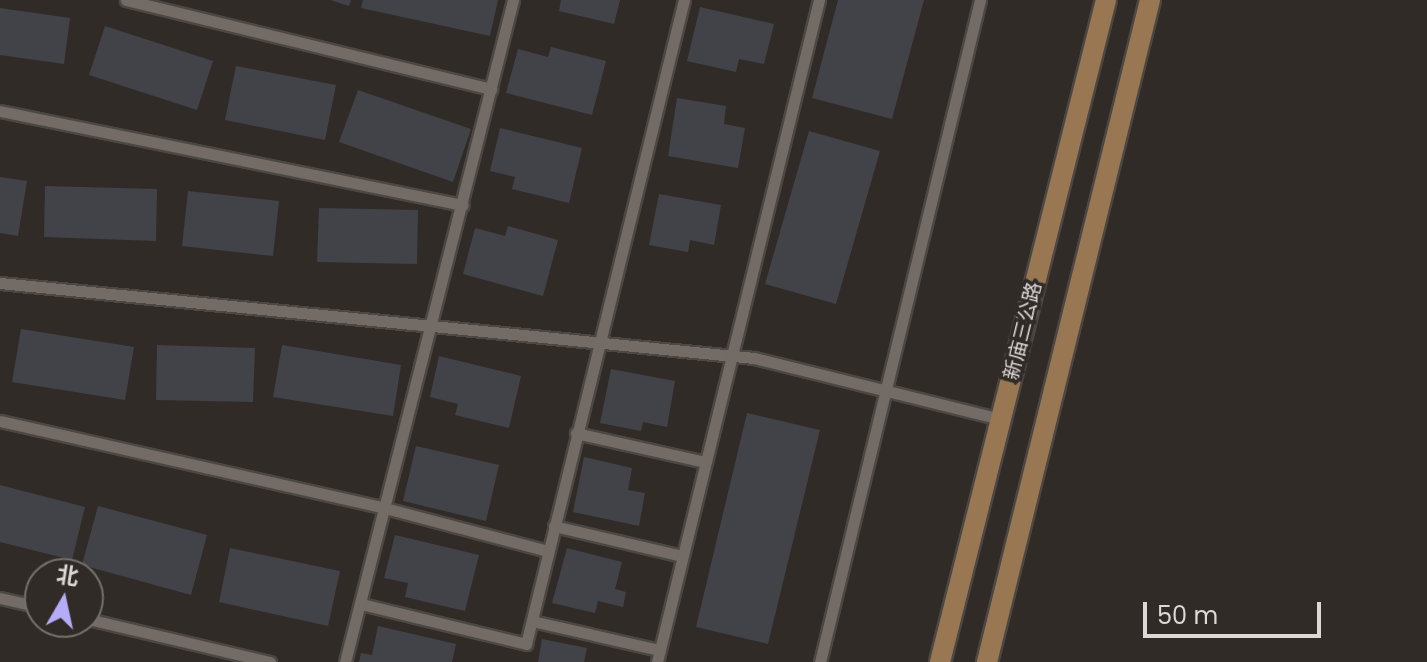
<!DOCTYPE html>
<html>
<head>
<meta charset="utf-8">
<style>
  body { margin:0 }
  #map { position:relative; width:1427px; height:662px; overflow:hidden; background:#312b27; font-family:Poppins,"Noto Sans SC",sans-serif }
  div>[style] { position:absolute }
  .building>* { inset:0; background:#424249 }
  .roads { filter:drop-shadow(2px 0 #4c4743) drop-shadow(-2px 0 #4c4743) drop-shadow(0 2px #4c4743) drop-shadow(0 -2px #4c4743) }
  .service>* { height:11px; margin:-5.5px; padding:0 5.5px; transform-origin:5.5px; border-radius:5.5px; background:#726b66 }
  .secondary>* { height:20px; margin:-10px; padding:0 10px; transform-origin:10px; border-radius:10px; background:#9a7753 }
  span { translate:-50% -50%; white-space:nowrap; text-align:center; line-height:1.15; -webkit-text-stroke:7px #312b27; paint-order:stroke }
  .street-label { font-size:20px; color:#dcd8d5 }
  .north { position:absolute; left:24px; top:558px; width:80px; height:80px; box-sizing:border-box; background:#312b27; border:2px solid #75706d; border-radius:50%; rotate:9deg; font-size:22px; font-weight:700; line-height:32px; text-align:center; color:#dcd8d5 }
  .north::after { content:''; display:block; margin:auto; width:28px; height:36px; background:#b5acf8; clip-path:polygon(50% 0,100% 100%,50% 72%,0 100%) }
  .scale { position:absolute; left:1143px; top:602px; width:178px; height:36px; box-sizing:border-box; border:4px solid #dcd8d5; border-top:0; padding-left:10px; font-size:24px; line-height:28px; white-space:nowrap; color:#dcd8d5; -webkit-text-stroke:6px #312b27; paint-order:stroke }
</style>
</head>
<body>
<div id="map">
  <div class="building">
    <i style="clip-path:polygon(330px 0,351px 0,349px 6px)"></i>
    <i style="clip-path:polygon(363px 0,498px 0,490px 36px,361px 8px)"></i>
    <i style="clip-path:polygon(561px 0,620px 0,614px 24px,559px 11px)"></i>
    <i style="clip-path:polygon(838px 0,924px 0,892px 119px,812px 98px)"></i>
    <i style="clip-path:polygon(700px 7px,774px 24px,764px 64px,739px 59px,736px 72px,687px 61px)"></i>
    <i style="clip-path:polygon(0 8px,70px 18px,64px 64px,0 55px)"></i>
    <i style="clip-path:polygon(105px 26px,213px 61px,197px 110px,89px 75px)"></i>
    <i style="clip-path:polygon(551px 47px,606px 61px,592px 115px,506px 93px,518px 49px,548px 57px)"></i>
    <i style="clip-path:polygon(236px 66px,336px 85px,325px 140px,225px 120px)"></i>
    <i style="clip-path:polygon(358px 90px,471px 129px,453px 182px,339px 142px)"></i>
    <i style="clip-path:polygon(677px 98px,726px 106px,724px 124px,745px 128px,738px 168px,668px 156px)"></i>
    <i style="clip-path:polygon(500px 128px,582px 148px,569px 203px,512px 189px,515px 177px,490px 171px)"></i>
    <i style="clip-path:polygon(809px 131px,880px 151px,836px 304px,765px 284px)"></i>
    <i style="clip-path:polygon(0 177px,27px 181px,18px 236px,0 233px)"></i>
    <i style="clip-path:polygon(45px 186px,157px 189px,156px 241px,44px 237px)"></i>
    <i style="clip-path:polygon(188px 191px,279px 201px,273px 256px,182px 246px)"></i>
    <i style="clip-path:polygon(659px 194px,721px 205px,714px 245px,690px 240px,688px 252px,649px 245px)"></i>
    <i style="clip-path:polygon(319px 208px,418px 210px,417px 264px,317px 262px)"></i>
    <i style="clip-path:polygon(508px 226px,558px 240px,543px 296px,463px 274px,475px 228px,505px 236px)"></i>
    <i style="clip-path:polygon(21px 329px,134px 347px,125px 400px,12px 382px)"></i>
    <i style="clip-path:polygon(157px 345px,255px 348px,253px 402px,156px 400px)"></i>
    <i style="clip-path:polygon(282px 345px,401px 365px,393px 416px,273px 397px)"></i>
    <i style="clip-path:polygon(439px 356px,521px 376px,509px 428px,455px 415px,458px 404px,430px 397px)"></i>
    <i style="clip-path:polygon(611px 369px,675px 381px,667px 427px,643px 422px,641px 431px,600px 423px)"></i>
    <i style="clip-path:polygon(747px 413px,820px 430px,768px 644px,696px 627px)"></i>
    <i style="clip-path:polygon(416px 446px,499px 465px,486px 521px,403px 501px)"></i>
    <i style="clip-path:polygon(584px 457px,632px 468px,628px 490px,645px 493px,639px 526px,573px 512px)"></i>
    <i style="clip-path:polygon(0 485px,85px 507px,72px 560px,0 542px)"></i>
    <i style="clip-path:polygon(98px 506px,207px 535px,191px 595px,82px 565px)"></i>
    <i style="clip-path:polygon(395px 535px,479px 555px,465px 611px,405px 597px,408px 583px,384px 578px)"></i>
    <i style="clip-path:polygon(230px 548px,340px 571px,328px 626px,219px 602px)"></i>
    <i style="clip-path:polygon(567px 548px,622px 562px,615px 589px,626px 592px,623px 607px,598px 601px,595px 613px,552px 603px)"></i>
    <i style="clip-path:polygon(378px 626px,456px 644px,452px 662px,359px 662px,361px 653px,372px 655px)"></i>
    <i style="clip-path:polygon(542px 639px,587px 648px,584px 662px,538px 662px)"></i>
  </div>
  <div class="roads">
    <div class="service">
      <i style="left:126px;top:0;width:376px;rotate:13.7deg"></i>
      <i style="left:0;top:111px;width:472px;rotate:11.5deg"></i>
      <i style="left:0;top:283px;width:758px;rotate:5.68deg"></i>
      <i style="left:754px;top:358px;width:254px;rotate:13.9deg"></i>
      <i style="left:0;top:421px;width:395px;rotate:12.7deg"></i>
      <i style="left:385px;top:508px;width:169px;rotate:14.8deg"></i>
      <i style="left:576px;top:433px;width:132px;rotate:12.7deg"></i>
      <i style="left:554px;top:526px;width:131px;rotate:13.2deg"></i>
      <i style="left:0;top:598px;width:41px;rotate:12.7deg"></i>
      <i style="left:361px;top:604px;width:170px;rotate:13.6deg"></i>
      <i style="left:526px;top:644px;width:663px;rotate:-76.22deg"></i>
      <i style="left:88px;top:619px;width:187px;rotate:13.3deg"></i>
      <i style="left:532px;top:621px;width:131px;rotate:12.8deg"></i>
      <i style="left:345px;top:662px;width:683px;rotate:-75.76deg"></i>
      <i style="left:657px;top:662px;width:682px;rotate:-76.25deg"></i>
      <i style="left:820px;top:662px;width:681px;rotate:-76.41deg"></i>
    </div>
    <div class="secondary">
      <i style="left:940px;top:662px;width:682px;rotate:-75.92deg"></i>
      <i style="left:987px;top:662px;width:682px;rotate:-76.17deg"></i>
    </div>
  </div>
  <div class="street-label">
    <span style="left:1023px;top:331px;rotate:-76deg">新庙三公路</span>
  </div>
  <div class="north">北</div>
  <div class="scale">50 m</div>
</div>
</body>
</html>
